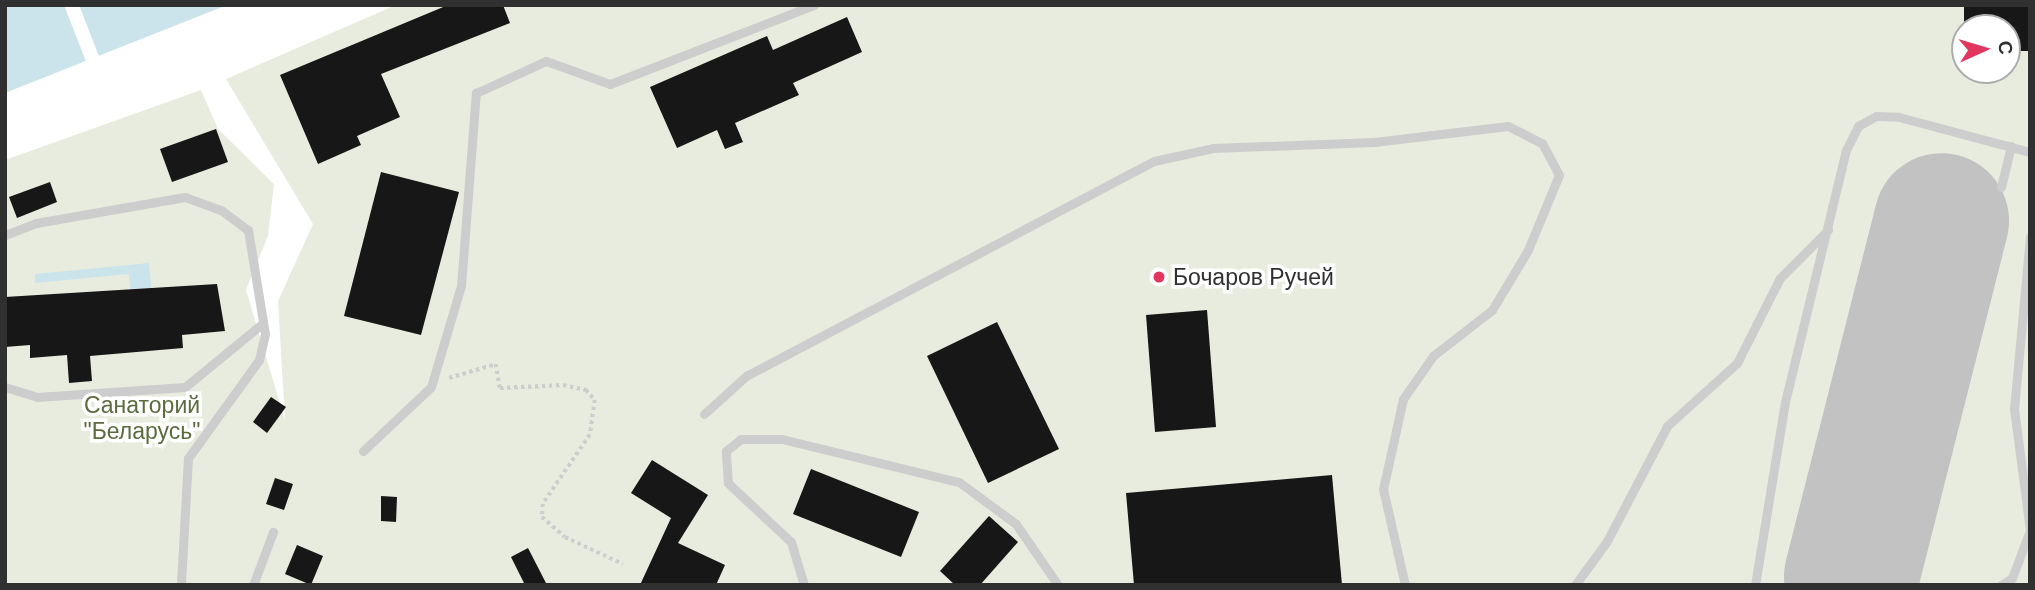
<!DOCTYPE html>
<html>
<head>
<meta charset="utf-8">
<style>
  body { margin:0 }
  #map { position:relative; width:2035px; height:590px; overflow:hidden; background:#fff; font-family:Helvetica,sans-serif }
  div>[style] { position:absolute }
  .green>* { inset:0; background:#e8ecde }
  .water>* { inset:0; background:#cbe4ec }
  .pier>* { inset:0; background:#fff }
  .runway>* { height:135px; margin:-67.5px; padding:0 67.5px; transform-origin:67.5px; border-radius:67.5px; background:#c2c2c2 }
  .building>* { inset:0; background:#171717 }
  .path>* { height:3.5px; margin-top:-1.75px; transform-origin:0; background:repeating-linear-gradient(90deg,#cdcdcd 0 3.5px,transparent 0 7px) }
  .service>* { height:9px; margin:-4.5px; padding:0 4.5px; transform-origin:4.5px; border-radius:4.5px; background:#cdcdcd }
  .dots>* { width:19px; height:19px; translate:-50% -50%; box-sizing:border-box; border:4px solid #fff; border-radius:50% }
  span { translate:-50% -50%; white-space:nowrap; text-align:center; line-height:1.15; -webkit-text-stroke:7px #fff; paint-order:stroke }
  .poi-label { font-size:23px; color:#303030 }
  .left { translate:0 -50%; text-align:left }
  .park-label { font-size:23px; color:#5a6b3d }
  .frame { position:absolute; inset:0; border:7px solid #303030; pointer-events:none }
  .north { position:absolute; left:1951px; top:14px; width:70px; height:70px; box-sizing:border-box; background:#fff; border:2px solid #acacac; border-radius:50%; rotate:86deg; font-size:19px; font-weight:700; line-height:28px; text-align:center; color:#303030 }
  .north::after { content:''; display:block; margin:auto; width:24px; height:32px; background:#e2365f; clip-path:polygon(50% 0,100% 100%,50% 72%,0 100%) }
</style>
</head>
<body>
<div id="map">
  <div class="green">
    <i style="clip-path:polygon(evenodd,396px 5px,2030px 5px,2030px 585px,5px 585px,5px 160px,201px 90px,218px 129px,274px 184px,268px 236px,246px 290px,285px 420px,278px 301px,313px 224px,226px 79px,396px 5px,1965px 28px,2007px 28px,2007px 70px,1965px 70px,1965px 28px)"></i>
  </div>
  <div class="water">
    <i style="clip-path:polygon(5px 5px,227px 5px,5px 93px)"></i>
    <i style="clip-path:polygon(149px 263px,154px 316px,133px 318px,129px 274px,35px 283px,35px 274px)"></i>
  </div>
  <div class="pier">
    <i style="clip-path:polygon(64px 5px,79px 5px,100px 59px,87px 64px)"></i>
  </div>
  <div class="runway">
    <i style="left:1851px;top:576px;width:367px;rotate:-75.8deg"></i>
  </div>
  <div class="building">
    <i style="clip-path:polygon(448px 5px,503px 5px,510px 23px,381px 74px,400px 117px,357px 136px,361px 145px,318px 164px,280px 75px)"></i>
    <i style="clip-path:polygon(1964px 5px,2030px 5px,2030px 51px,2007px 51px,2007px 28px,1964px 28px)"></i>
    <i style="clip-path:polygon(847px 17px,862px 52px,793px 83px,799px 95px,735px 123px,743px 142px,725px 149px,717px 130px,677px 148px,650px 87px,767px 36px,773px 50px)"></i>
    <i style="clip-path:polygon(216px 129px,228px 162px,172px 182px,160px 149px)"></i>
    <i style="clip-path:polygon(381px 172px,459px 192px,421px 335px,344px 316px)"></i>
    <i style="clip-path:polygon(50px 182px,57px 202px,17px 218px,9px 197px)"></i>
    <i style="clip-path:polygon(217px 284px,225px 331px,182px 335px,183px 348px,90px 356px,92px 381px,69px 383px,67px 355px,30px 358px,30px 345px,5px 347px,5px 297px)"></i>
    <i style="clip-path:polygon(1207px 310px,1216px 427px,1155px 432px,1146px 315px)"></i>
    <i style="clip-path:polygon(997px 322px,1059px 449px,988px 483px,927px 356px)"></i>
    <i style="clip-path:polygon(271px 397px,286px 407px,267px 433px,253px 422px)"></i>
    <i style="clip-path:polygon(652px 460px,708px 495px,678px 543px,725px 565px,716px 585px,640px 585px,671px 518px,631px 493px)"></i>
    <i style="clip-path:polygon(811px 469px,919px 512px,901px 557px,793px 514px)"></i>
    <i style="clip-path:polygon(1332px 475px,1342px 585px,1134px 585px,1126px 493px)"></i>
    <i style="clip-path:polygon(275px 478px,293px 484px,284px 510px,266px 504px)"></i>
    <i style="clip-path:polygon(381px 496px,397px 497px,396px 522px,381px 521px)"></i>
    <i style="clip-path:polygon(989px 516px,1018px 542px,980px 585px,955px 585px,940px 571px)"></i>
    <i style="clip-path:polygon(297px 545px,323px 556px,311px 585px,285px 574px)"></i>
    <i style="clip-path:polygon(528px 548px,547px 585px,525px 585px,511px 557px)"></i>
  </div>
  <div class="path">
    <i style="left:449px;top:378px;width:49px;rotate:-16.6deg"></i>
    <i style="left:496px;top:364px;width:24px;rotate:81deg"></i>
    <i style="left:500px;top:388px;width:63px;rotate:-2.7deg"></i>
    <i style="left:563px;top:385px;width:24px;rotate:12deg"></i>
    <i style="left:586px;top:390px;width:13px;rotate:48deg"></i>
    <i style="left:595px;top:400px;width:35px;rotate:98deg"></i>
    <i style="left:590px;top:435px;width:83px;rotate:124.3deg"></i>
    <i style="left:543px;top:504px;width:13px;rotate:94deg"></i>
    <i style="left:542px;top:517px;width:30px;rotate:41deg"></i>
    <i style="left:565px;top:537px;width:64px;rotate:25deg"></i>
  </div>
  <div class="service">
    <i style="left:2001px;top:187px;width:42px;rotate:-76.3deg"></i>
    <i style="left:5px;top:235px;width:33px;rotate:-21deg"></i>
    <i style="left:36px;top:223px;width:151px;rotate:-9.9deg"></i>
    <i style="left:185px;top:197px;width:38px;rotate:20deg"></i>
    <i style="left:221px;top:210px;width:34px;rotate:37deg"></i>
    <i style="left:248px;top:230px;width:105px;rotate:80.7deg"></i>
    <i style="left:265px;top:334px;width:27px;rotate:103deg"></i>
    <i style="left:259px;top:360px;width:121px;rotate:125.9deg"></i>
    <i style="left:188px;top:458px;width:127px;rotate:93.2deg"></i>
    <i style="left:5px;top:387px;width:34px;rotate:17deg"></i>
    <i style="left:37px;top:397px;width:148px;rotate:-3.9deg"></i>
    <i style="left:185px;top:387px;width:101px;rotate:-39.4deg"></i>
    <i style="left:704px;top:414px;width:57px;rotate:-42.1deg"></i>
    <i style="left:746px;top:376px;width:461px;rotate:-27.8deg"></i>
    <i style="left:1154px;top:161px;width:60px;rotate:-12.4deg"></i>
    <i style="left:1213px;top:148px;width:161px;rotate:-2.1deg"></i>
    <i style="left:1374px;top:142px;width:135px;rotate:-6.8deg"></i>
    <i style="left:1508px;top:126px;width:38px;rotate:27deg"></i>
    <i style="left:1542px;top:143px;width:36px;rotate:62deg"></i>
    <i style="left:1559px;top:175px;width:81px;rotate:112.5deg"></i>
    <i style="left:1528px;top:250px;width:70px;rotate:121deg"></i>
    <i style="left:1492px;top:310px;width:75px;rotate:142.1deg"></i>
    <i style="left:1433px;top:356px;width:52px;rotate:124.9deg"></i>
    <i style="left:1403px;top:399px;width:92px;rotate:102.5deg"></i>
    <i style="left:1383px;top:489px;width:98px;rotate:77.1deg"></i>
    <i style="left:363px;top:451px;width:93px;rotate:-43.3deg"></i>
    <i style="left:431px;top:387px;width:105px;rotate:-73.5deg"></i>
    <i style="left:461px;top:286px;width:194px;rotate:-85.6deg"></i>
    <i style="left:476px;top:93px;width:77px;rotate:-24.6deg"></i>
    <i style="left:546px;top:61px;width:68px;rotate:19.8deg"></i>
    <i style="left:610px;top:84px;width:219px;rotate:-21.2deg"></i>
    <i style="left:253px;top:585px;width:57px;rotate:-69.3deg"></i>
    <i style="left:804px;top:585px;width:45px;rotate:-106.8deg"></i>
    <i style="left:791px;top:542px;width:86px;rotate:-136.9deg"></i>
    <i style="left:728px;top:483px;width:32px;rotate:-94deg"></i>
    <i style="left:726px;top:451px;width:19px;rotate:-39deg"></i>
    <i style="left:741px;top:439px;width:41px"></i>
    <i style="left:782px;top:439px;width:182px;rotate:13.7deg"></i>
    <i style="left:959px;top:482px;width:71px;rotate:36.4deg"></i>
    <i style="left:1016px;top:524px;width:74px;rotate:55.5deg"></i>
    <i style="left:1575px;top:585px;width:54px;rotate:-54deg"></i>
    <i style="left:1607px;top:541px;width:130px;rotate:-62.4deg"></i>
    <i style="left:1667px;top:426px;width:94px;rotate:-42deg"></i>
    <i style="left:1737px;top:363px;width:95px;rotate:-63.2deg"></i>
    <i style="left:1780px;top:278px;width:68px;rotate:-45deg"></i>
    <i style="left:1755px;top:585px;width:185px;rotate:-80.7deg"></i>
    <i style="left:1785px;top:402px;width:259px;rotate:-76.4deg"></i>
    <i style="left:1846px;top:150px;width:27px;rotate:-63deg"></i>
    <i style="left:1858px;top:126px;width:21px;rotate:-29deg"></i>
    <i style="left:1876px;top:116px;width:23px;rotate:2deg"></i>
    <i style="left:1899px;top:117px;width:136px;rotate:15deg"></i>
    <i style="left:2001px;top:585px;width:13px;rotate:-32deg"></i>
    <i style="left:2012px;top:578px;width:51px;rotate:-69.4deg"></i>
    <i style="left:2030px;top:530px;width:122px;rotate:-97.5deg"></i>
    <i style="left:2014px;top:409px;width:173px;rotate:-84.7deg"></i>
  </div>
  <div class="dots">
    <i style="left:1159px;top:277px;background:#e2365f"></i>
  </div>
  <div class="poi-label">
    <span class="left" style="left:1173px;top:277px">Бочаров Ручей</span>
  </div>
  <div class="park-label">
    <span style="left:142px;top:418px">Санаторий<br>"Беларусь"</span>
  </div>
  <div class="frame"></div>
  <div class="north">С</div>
</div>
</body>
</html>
